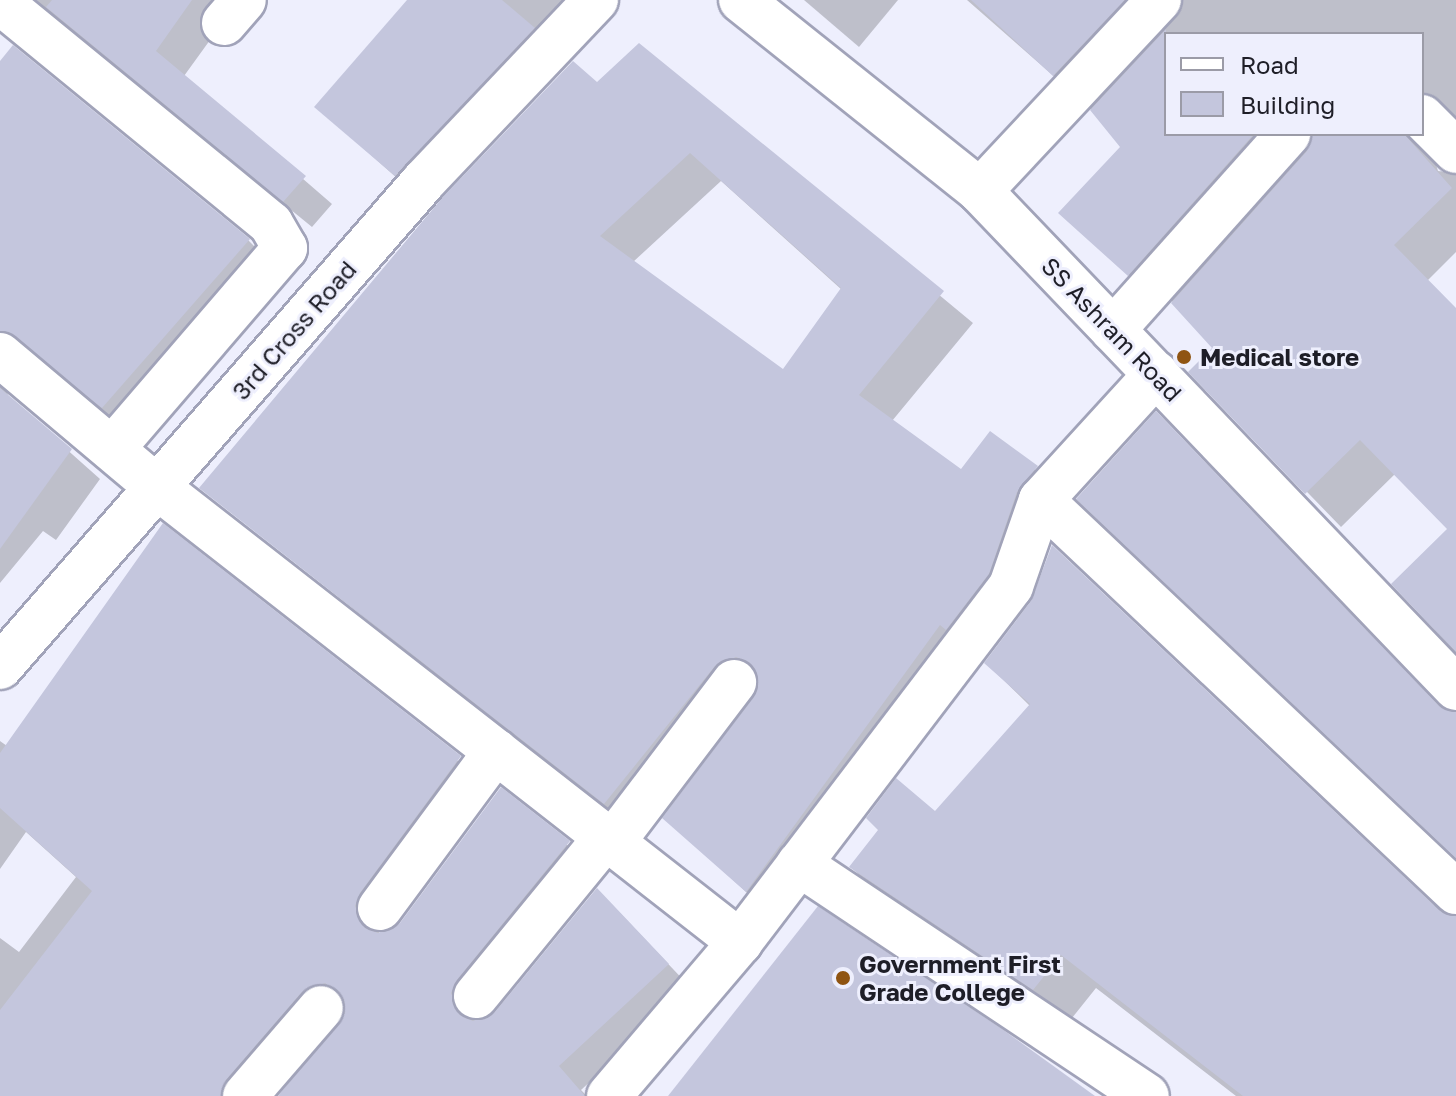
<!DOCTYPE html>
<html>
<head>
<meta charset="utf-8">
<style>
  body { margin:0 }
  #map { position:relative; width:1456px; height:1096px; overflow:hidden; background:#eeeffd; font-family:"Golos Text",sans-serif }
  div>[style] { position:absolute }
  .shadow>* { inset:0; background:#0003 }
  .building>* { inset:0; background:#c4c6dd }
  .roads { filter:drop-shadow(2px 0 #a1a3b9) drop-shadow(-2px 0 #a1a3b9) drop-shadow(0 2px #a1a3b9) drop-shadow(0 -2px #a1a3b9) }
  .minor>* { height:44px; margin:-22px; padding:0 22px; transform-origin:22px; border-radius:22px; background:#fff }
  .dots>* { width:22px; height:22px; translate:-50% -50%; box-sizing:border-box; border:4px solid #eeeffd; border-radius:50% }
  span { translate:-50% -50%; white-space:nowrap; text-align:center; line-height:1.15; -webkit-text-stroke:6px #eeeffd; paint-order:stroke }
  .street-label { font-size:24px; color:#1e1e27 }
  .poi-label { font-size:24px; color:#1e1e27; font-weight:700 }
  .left { translate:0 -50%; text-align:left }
  .legend { position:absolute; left:1164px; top:32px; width:260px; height:104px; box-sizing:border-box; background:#eeeffd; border:2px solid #9b9ba7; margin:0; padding:10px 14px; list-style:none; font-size:24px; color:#1e1e27 }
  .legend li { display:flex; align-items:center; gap:16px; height:40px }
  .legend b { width:40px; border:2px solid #9b9ba7 }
</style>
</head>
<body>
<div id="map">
  <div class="shadow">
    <i style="clip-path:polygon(9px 0,239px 0,184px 76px,332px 204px,312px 227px,45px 9px)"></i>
    <i style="clip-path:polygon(410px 0,599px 0,425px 203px,317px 107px)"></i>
    <i style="clip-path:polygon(804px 0,898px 0,859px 47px)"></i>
    <i style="clip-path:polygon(evenodd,967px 0,1456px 0,1456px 127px,1431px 147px,1438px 171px,1456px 173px,1456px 252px,1427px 281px,1456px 310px,1456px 653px,1393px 584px,1449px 529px,1395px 474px,1341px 527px,1191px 372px,1215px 348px,1171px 300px,1164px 308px,1061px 213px,1123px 147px,1090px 108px,967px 0,1166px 34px,1422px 34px,1422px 134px,1166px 134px,1166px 34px)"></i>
    <i style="clip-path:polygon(evenodd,639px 46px,973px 323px,892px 421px,962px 472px,990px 433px,1067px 497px,777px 920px,665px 818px,759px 690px,744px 696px,635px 833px,202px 488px,639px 46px,721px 181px,842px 290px,784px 372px,633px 262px,721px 181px)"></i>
    <i style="clip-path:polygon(0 64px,248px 240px,277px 269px,132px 435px,46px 364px,3px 381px,9px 398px,100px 479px,56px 540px,43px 531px,0 583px)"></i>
    <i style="clip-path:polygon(163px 526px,483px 781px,383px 917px,379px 934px,401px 925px,501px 790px,592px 866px,475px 1022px,496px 1014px,620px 913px,691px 988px,581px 1090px,587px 1096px,281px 1096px,342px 1025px,345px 1008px,337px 1006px,255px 1096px,0 1096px,0 938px,19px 952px,76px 877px,26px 832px,0 869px,0 741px,7px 746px)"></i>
    <i style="clip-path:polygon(986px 663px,1456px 917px,1456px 1096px,1236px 1096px,1096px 988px,1068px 1023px,886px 901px,851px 867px,936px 814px,1031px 707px)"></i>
  </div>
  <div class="building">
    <i style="clip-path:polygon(52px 0,192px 0,156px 51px,306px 176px,283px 202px,46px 7px)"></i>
    <i style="clip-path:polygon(407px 0,502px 0,535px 28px,395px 176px,314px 107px)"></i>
    <i style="clip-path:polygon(971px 0,1125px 0,1053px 76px)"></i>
    <i style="clip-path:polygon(1166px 29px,1166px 134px,1254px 134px,1128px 276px,1058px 213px,1120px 147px,1090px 110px)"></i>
    <i style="clip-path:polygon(evenodd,639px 43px,944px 291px,859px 395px,961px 469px,990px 431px,1038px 466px,1017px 492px,989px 574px,946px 630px,940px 625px,746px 892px,662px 818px,754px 696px,757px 673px,748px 662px,736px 657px,715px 666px,604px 804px,199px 488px,442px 198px,573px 61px,597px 82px,639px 43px,690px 153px,841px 288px,783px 369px,600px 236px,690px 153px)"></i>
    <i style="clip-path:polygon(13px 45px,250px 239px,102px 408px,0 331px,0 61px)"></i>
    <i style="clip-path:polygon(1312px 134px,1404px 134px,1452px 188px,1394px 245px,1456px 308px,1456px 652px,1391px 584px,1447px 529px,1360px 440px,1305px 494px,1188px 372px,1212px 348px,1171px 303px,1307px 151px)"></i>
    <i style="clip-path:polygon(0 388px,72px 449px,0 549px)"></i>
    <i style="clip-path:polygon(1156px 411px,1438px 705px,1456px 712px,1456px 858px,1076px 499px)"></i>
    <i style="clip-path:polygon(163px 523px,461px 756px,360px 893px,355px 906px,365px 928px,378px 933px,400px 923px,501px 787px,570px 841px,457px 980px,451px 993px,460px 1015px,473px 1021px,495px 1012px,597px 888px,669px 964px,559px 1066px,585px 1096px,278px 1096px,345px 1013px,344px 999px,325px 983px,302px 992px,226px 1080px,221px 1096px,0 1096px,0 1010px,92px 891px,0 808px,0 753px)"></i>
    <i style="clip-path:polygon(1052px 545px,1439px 910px,1456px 916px,1456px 1096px,1243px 1096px,1061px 955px,1033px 990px,849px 867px,878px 830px,866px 818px,896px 778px,935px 811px,1030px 704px,984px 663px,1031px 601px)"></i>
    <i style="clip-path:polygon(818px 906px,1002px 1029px,1095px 1096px,668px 1096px)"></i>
  </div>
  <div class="roads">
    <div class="minor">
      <i style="left:741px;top:0;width:306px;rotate:38.6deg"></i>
      <i style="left:980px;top:191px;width:688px;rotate:46.24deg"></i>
      <i style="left:0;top:2px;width:350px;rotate:39.3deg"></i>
      <i style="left:271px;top:224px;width:28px;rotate:60deg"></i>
      <i style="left:285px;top:248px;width:265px;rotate:130.7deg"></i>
      <i style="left:224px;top:23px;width:30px;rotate:-49deg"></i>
      <i style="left:1422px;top:117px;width:48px;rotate:45deg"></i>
      <i style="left:980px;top:191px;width:262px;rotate:-46.9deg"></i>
      <i style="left:1113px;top:330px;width:263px;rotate:-48.2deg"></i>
      <i style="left:0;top:355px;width:205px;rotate:40.1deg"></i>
      <i style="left:157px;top:487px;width:740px;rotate:37.97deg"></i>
      <i style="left:1041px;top:500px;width:571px;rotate:43.37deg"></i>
      <i style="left:0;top:667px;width:645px;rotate:-48.9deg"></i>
      <i style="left:424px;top:181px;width:250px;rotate:-46.5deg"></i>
      <i style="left:612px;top:843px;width:202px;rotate:-52.8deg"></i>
      <i style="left:799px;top:864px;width:418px;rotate:33.7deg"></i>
      <i style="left:380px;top:908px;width:195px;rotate:-53.5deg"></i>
      <i style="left:476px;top:996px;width:205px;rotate:-50.7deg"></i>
      <i style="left:245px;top:1096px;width:116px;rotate:-49.2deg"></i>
      <i style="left:609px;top:1096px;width:202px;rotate:-49.6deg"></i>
      <i style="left:740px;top:942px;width:447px;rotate:-52.7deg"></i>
      <i style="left:1011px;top:586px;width:91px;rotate:-70.8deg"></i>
      <i style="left:1041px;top:500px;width:171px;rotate:-47.6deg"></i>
    </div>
  </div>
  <div class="dots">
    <i style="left:1184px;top:357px;background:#8f5412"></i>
    <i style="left:843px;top:978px;background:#8f5412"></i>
  </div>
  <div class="street-label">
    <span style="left:1112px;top:329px;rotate:46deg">SS Ashram Road</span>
    <span style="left:294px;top:330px;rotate:-49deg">3rd Cross Road</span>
  </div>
  <div class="poi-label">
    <span class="left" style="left:1200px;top:357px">Medical store</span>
    <span class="left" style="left:859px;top:978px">Government First<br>Grade College</span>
  </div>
  <ul class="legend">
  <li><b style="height:10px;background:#fff"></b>Road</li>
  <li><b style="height:22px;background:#c4c6dd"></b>Building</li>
  </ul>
</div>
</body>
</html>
